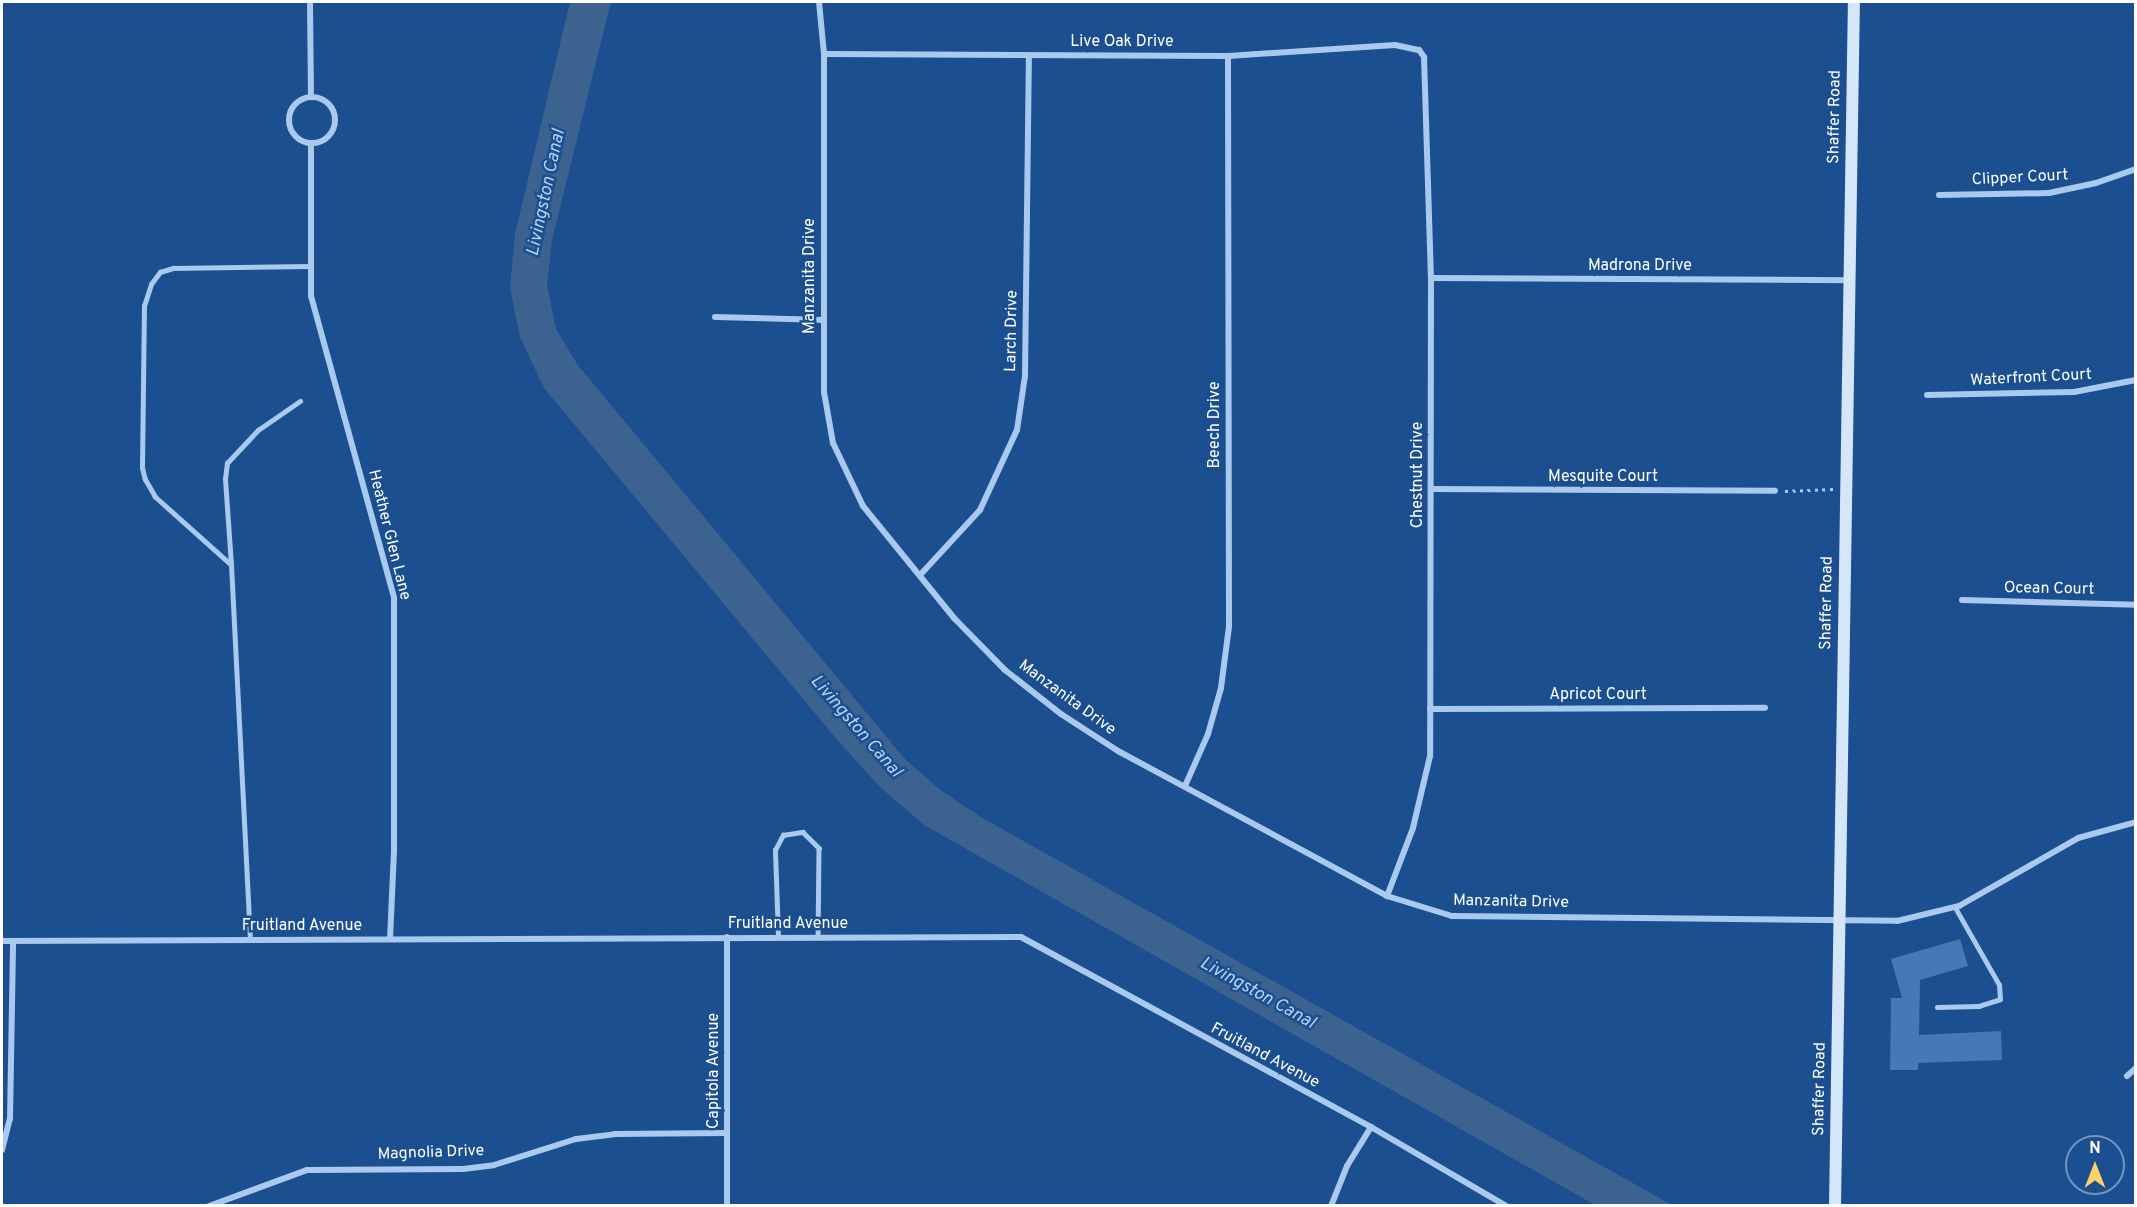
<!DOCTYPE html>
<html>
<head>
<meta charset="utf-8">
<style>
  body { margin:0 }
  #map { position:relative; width:2137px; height:1207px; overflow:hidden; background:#1b4f8f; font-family:Overpass,sans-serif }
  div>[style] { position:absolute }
  .water>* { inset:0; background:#3c6290 }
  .building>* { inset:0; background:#4478b7 }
  .path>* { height:3px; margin-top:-1.5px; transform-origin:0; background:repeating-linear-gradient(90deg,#a9c9ee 0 3px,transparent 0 7.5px) }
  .service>* { height:4.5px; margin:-2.25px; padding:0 2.25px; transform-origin:2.25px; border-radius:2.25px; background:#a9c9ee }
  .minor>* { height:6px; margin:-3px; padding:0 3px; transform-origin:3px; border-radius:3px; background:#a9c9ee }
  .minor>.ring { margin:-3px; padding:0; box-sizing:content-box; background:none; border:6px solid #a9c9ee; border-radius:50% }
  .secondary>* { height:12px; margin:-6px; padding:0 6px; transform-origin:6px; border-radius:6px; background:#d6e6fa }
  span { translate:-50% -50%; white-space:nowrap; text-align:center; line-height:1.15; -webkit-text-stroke:5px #1b4f8f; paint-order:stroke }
  .street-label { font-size:16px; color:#fff }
  .water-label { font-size:18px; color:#b5d3f5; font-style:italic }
  .frame { position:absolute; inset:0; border:3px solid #fff; pointer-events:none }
  .north { position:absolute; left:2065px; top:1135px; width:60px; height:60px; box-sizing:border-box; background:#1b4f8f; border:2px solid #7695bc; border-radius:50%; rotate:0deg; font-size:16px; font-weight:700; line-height:24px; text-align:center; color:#fff }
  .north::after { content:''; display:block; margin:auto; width:21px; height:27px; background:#ffd166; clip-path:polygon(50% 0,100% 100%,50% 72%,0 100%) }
</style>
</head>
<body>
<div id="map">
  <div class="water">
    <i style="clip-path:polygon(570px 2px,611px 2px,552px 240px,547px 285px,556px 329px,577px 364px,904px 758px,939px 789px,981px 817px,1672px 1205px,1595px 1205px,924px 825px,880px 787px,838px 741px,544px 388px,520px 337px,510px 288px,515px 234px)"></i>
  </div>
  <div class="building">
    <i style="clip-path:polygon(1960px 939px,1968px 966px,1920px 980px,1919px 1035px,2001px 1031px,2002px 1060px,1918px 1063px,1918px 1070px,1890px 1070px,1891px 998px,1902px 998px,1891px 959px)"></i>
  </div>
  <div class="path">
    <i style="left:1785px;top:491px;width:48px;rotate:-2.4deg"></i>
  </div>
  <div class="service">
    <i style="left:231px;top:565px;width:86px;rotate:-94deg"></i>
    <i style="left:225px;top:479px;width:16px;rotate:-83deg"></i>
    <i style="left:227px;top:463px;width:45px;rotate:-46.8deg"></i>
    <i style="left:258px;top:430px;width:51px;rotate:-34.6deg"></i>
    <i style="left:778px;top:937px;width:87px;rotate:-92deg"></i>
    <i style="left:775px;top:850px;width:17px;rotate:-62deg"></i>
    <i style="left:783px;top:835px;width:20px;rotate:-9deg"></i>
    <i style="left:803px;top:832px;width:23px;rotate:45deg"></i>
    <i style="left:819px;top:848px;width:89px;rotate:90.6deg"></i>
    <i style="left:250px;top:940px;width:375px;rotate:-92.9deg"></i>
    <i style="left:231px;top:565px;width:102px;rotate:-138.2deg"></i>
    <i style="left:155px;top:497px;width:20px;rotate:-120deg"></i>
    <i style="left:145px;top:480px;width:12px;rotate:-104deg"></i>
    <i style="left:142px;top:468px;width:162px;rotate:-89.3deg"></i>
    <i style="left:144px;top:306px;width:23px;rotate:-72deg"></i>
    <i style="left:151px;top:284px;width:15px;rotate:-53deg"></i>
    <i style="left:160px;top:272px;width:14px;rotate:-17deg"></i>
    <i style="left:173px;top:268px;width:138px;rotate:-0.8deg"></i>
    <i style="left:1937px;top:1007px;width:42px;rotate:-1.4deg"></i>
    <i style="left:1979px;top:1006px;width:22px;rotate:-18deg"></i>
    <i style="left:2000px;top:999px;width:14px;rotate:-94deg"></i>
    <i style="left:1999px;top:985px;width:89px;rotate:-119.7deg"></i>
  </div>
  <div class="minor">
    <i style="left:310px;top:2px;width:95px;rotate:89.4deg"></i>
    <i style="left:819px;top:2px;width:52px;rotate:84.5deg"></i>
    <i style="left:824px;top:54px;width:338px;rotate:90deg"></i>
    <i style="left:824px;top:392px;width:52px;rotate:80deg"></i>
    <i style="left:833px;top:443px;width:70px;rotate:64.5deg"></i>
    <i style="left:863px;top:506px;width:144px;rotate:50.9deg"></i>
    <i style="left:954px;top:618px;width:73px;rotate:45.6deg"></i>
    <i style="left:1005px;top:670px;width:71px;rotate:38.2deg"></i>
    <i style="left:1061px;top:714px;width:68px;rotate:33deg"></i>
    <i style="left:1118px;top:751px;width:306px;rotate:28.3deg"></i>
    <i style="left:1387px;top:896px;width:68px;rotate:17.1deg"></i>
    <i style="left:1452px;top:916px;width:445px;rotate:0.6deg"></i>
    <i style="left:1897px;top:921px;width:64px;rotate:-13.6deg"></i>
    <i style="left:1959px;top:906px;width:137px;rotate:-29.7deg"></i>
    <i style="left:2078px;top:838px;width:60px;rotate:-15.4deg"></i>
    <i style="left:824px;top:54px;width:404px;rotate:0.3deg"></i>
    <i style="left:1228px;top:56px;width:167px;rotate:-3.8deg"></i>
    <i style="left:1395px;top:45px;width:25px;rotate:12deg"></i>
    <i style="left:1419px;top:50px;width:9px;rotate:54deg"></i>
    <i style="left:1424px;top:57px;width:221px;rotate:88.2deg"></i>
    <i style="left:1431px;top:278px;width:478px;rotate:90.1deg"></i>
    <i style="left:1430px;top:756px;width:74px;rotate:103.3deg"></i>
    <i style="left:1413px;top:828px;width:73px;rotate:110.9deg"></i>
    <i class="ring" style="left:289px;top:97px;width:40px;height:40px"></i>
    <i style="left:311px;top:143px;width:153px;rotate:90deg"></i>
    <i style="left:311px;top:296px;width:313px;rotate:74.6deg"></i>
    <i style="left:394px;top:598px;width:253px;rotate:90deg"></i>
    <i style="left:394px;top:851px;width:88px;rotate:92.6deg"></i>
    <i style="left:1939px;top:195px;width:110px;rotate:-1deg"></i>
    <i style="left:2049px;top:193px;width:48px;rotate:-12deg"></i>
    <i style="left:2096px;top:183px;width:42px;rotate:-19.3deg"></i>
    <i style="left:1431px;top:278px;width:418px;rotate:0.3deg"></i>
    <i style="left:715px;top:317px;width:108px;rotate:1.6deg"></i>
    <i style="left:1927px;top:395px;width:147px;rotate:-1.2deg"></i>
    <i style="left:2074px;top:392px;width:63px;rotate:-11deg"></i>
    <i style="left:1432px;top:489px;width:343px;rotate:0.3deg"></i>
    <i style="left:921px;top:574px;width:87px;rotate:-47.3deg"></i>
    <i style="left:980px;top:510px;width:88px;rotate:-65.2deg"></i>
    <i style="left:1017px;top:430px;width:55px;rotate:-81.6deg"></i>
    <i style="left:1025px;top:376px;width:320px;rotate:-89.3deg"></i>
    <i style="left:1962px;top:600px;width:174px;rotate:1.6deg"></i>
    <i style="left:1430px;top:709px;width:335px;rotate:-0.2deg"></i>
    <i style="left:1185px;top:786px;width:57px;rotate:-66.1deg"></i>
    <i style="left:1208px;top:734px;width:48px;rotate:-74.2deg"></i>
    <i style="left:1221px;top:688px;width:63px;rotate:-82.6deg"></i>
    <i style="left:1229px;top:626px;width:570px;rotate:-90.1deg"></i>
    <i style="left:2px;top:941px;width:1019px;rotate:-0.22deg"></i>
    <i style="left:1021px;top:937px;width:398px;rotate:28.5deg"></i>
    <i style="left:1371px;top:1127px;width:156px;rotate:30.3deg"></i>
    <i style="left:2127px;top:1076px;width:12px;rotate:-42deg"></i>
    <i style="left:2px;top:1150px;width:32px;rotate:-76deg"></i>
    <i style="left:10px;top:1119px;width:178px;rotate:-89deg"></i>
    <i style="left:209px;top:1206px;width:104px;rotate:-20.2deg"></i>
    <i style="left:307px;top:1170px;width:156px;rotate:-0.4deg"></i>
    <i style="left:463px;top:1169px;width:31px;rotate:-7deg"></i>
    <i style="left:494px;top:1165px;width:86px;rotate:-17.6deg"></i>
    <i style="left:576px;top:1139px;width:38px;rotate:-7deg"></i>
    <i style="left:614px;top:1134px;width:113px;rotate:-0.5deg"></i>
    <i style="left:727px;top:1206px;width:269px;rotate:-90deg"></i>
    <i style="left:1331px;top:1206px;width:43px;rotate:-68.2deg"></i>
    <i style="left:1347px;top:1166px;width:46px;rotate:-58.4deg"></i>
  </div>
  <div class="secondary">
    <i style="left:1835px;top:1206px;width:1204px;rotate:-89.1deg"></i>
  </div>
  <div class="street-label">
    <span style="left:1122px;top:42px">Live Oak Drive</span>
    <span style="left:1835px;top:117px;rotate:-89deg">Shaffer Road</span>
    <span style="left:2020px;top:178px;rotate:-3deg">Clipper Court</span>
    <span style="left:1640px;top:266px">Madrona Drive</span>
    <span style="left:810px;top:276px;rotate:-90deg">Manzanita Drive</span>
    <span style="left:1012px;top:331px;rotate:-89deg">Larch Drive</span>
    <span style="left:2031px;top:378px;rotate:-3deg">Waterfront Court</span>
    <span style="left:1215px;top:425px;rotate:-90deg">Beech Drive</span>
    <span style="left:1418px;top:475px;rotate:-90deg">Chestnut Drive</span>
    <span style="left:1603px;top:477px">Mesquite Court</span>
    <span style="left:389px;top:535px;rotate:76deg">Heather Glen Lane</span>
    <span style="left:2049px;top:589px;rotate:1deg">Ocean Court</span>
    <span style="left:1827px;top:603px;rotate:-89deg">Shaffer Road</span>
    <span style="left:1598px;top:695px">Apricot Court</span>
    <span style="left:1067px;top:698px;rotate:36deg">Manzanita Drive</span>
    <span style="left:1511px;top:902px;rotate:1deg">Manzanita Drive</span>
    <span style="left:788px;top:924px">Fruitland Avenue</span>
    <span style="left:302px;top:926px">Fruitland Avenue</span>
    <span style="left:1265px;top:1056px;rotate:28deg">Fruitland Avenue</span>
    <span style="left:714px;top:1071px;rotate:-90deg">Capitola Avenue</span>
    <span style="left:1820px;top:1089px;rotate:-89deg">Shaffer Road</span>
    <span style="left:431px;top:1153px;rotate:-2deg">Magnolia Drive</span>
  </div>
  <div class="water-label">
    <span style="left:547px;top:193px;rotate:-78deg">Livingston Canal</span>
    <span style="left:855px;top:727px;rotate:49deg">Livingston Canal</span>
    <span style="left:1257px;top:994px;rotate:29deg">Livingston Canal</span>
  </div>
  <div class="frame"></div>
  <div class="north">N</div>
</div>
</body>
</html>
